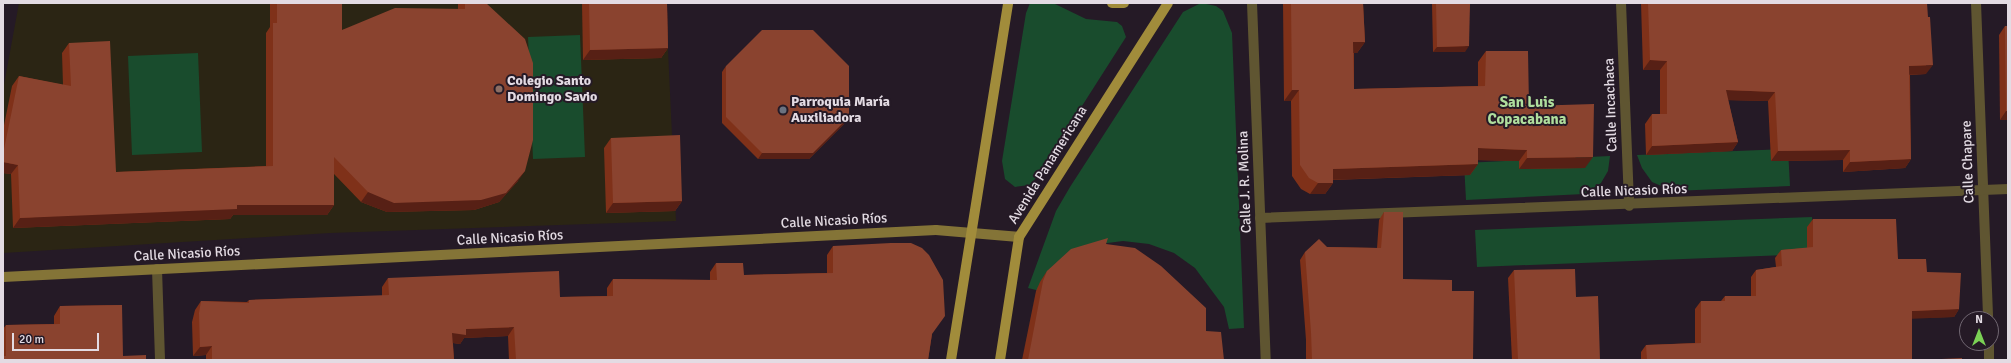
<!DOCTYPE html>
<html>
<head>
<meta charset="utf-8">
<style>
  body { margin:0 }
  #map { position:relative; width:2011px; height:363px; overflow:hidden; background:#251a26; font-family:Signika,sans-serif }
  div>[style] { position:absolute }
  .education>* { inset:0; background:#2b2514 }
  .green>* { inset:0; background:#194c2d }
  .street>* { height:10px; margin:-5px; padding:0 5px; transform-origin:5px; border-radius:5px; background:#5f5531 }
  .secondary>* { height:10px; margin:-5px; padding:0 5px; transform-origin:5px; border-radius:5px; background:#847437 }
  .primary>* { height:10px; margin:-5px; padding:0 5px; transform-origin:5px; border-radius:5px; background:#a18c3b }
  .wall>* { inset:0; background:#7f3119 }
  .shaded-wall>* { inset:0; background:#572015 }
  .building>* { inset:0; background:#8a432f }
  .dots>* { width:11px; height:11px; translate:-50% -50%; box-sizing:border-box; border:2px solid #251a26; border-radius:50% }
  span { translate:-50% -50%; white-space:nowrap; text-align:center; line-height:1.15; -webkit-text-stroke:4px #251a26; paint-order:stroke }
  .poi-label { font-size:14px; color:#e3dbe3; font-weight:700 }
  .left { translate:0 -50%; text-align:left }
  .street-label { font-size:14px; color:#e3dbe3 }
  .neighbourhood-label { font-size:15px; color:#afde9d; font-weight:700 }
  .frame { position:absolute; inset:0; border:4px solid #e3dbe3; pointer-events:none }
  .north { position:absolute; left:1959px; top:311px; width:40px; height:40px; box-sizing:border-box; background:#251a26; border:1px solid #716772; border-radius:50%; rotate:0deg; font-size:11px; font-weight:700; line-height:16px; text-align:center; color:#e3dbe3 }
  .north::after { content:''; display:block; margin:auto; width:14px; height:18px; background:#7bd155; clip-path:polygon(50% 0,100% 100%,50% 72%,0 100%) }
  .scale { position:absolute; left:12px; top:333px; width:87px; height:18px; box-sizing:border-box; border:2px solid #e3dbe3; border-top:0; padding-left:5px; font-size:12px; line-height:14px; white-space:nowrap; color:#e3dbe3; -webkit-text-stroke:3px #251a26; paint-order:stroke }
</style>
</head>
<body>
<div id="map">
  <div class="education">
    <i style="clip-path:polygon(19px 3px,663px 3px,666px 7px,676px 221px,330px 233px,3px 253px,3px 90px)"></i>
  </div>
  <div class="green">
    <i style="clip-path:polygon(1053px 3px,1086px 19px,1117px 22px,1122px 26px,1126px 37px,1036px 178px,1029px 185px,1015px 187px,1005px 179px,1002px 161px,1026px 13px,1030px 3px)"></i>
    <i style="clip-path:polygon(1201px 3px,1216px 6px,1223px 11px,1232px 33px,1244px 328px,1229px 329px,1224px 307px,1195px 268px,1174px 253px,1149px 244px,1123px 241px,1100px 244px,1040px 291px,1028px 288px,1056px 211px,1070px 187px,1183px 12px)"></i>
    <i style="clip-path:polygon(580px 35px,585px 157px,533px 159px,528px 37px)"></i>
    <i style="clip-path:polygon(198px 53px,202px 152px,132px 155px,128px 56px)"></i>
    <i style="clip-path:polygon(1788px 149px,1790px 186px,1673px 191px,1652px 182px,1642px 168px,1637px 155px)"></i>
    <i style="clip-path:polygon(1610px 156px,1608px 171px,1601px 183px,1584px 194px,1466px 200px,1464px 163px)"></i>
    <i style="clip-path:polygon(1812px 217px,1813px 254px,1477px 267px,1475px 230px)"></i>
  </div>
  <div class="street">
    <i style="left:1252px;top:3px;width:357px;rotate:87.8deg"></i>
    <i style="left:1621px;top:3px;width:203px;rotate:87.7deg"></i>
    <i style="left:1976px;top:3px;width:316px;rotate:87.8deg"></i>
    <i style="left:1260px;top:218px;width:749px;rotate:-2.22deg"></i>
    <i style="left:157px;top:269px;width:91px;rotate:88.1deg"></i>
    <i style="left:1989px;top:343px;width:17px;rotate:90deg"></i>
  </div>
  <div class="secondary">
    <i style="left:3px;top:277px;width:934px;rotate:-2.88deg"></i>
    <i style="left:936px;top:230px;width:83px;rotate:4.8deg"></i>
  </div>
  <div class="primary">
    <i style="left:1112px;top:3px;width:12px"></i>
    <i style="left:951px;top:360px;width:362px;rotate:-80.9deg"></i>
    <i style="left:1000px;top:360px;width:124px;rotate:-81.2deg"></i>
    <i style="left:1019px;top:237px;width:277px;rotate:-57.5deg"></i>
  </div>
  <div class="wall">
    <i style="clip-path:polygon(270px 3px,342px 3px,342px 30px,458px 9px,458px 3px,486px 3px,518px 181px,499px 202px,474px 210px,387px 212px,361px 202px,334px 174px,334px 205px,327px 215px,233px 215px,230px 219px,13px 228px,11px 174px,3px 173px,3px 130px,12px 86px,19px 76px,63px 85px,62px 53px,69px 43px,116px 172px,266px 166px,266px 33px,270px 27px)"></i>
    <i style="clip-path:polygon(582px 3px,667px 3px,668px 48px,661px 58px,583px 60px)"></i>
    <i style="clip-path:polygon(1283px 3px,1363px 3px,1365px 42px,1357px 53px,1354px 53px,1354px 89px,1478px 86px,1478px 62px,1486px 51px,1529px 106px,1585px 168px,1519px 169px,1519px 161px,1478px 160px,1478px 164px,1470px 175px,1333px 180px,1333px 183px,1325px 194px,1310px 194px,1301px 189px,1292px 176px,1291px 101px,1284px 101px)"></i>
    <i style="clip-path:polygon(1433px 3px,1481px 3px,1470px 4px,1465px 52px,1433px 52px,1432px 4px)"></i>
    <i style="clip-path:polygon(1641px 3px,1927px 3px,1926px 74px,1910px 75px,1911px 159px,1905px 168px,1843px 172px,1843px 160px,1771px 161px,1768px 101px,1728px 100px,1738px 142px,1732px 151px,1646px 155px,1645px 124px,1652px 114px,1660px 114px,1660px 70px,1643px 70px)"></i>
    <i style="clip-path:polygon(2005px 26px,2008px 26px,2008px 120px,2000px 120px,1999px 35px)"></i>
    <i style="clip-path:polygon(726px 66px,845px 123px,809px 159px,758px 159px,722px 123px,722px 72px)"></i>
    <i style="clip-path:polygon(611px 138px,682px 201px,675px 211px,606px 213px,604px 148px)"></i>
    <i style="clip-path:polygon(1384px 212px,1403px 279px,1452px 291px,1473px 360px,1306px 360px,1306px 340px,1300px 260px,1305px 252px,1327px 247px,1377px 248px,1379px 220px)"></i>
    <i style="clip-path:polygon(1813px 219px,1898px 259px,1927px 272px,1959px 309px,1954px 317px,1912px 318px,1912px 360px,1641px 360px,1641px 352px,1646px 345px,1695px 343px,1695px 309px,1701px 301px,1721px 301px,1725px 296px,1751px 296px,1751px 277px,1756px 270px,1776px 267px,1775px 258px,1781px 250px,1807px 248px,1807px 227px)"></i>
    <i style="clip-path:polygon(1106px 244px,1206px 331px,1224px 360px,1022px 360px,1036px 291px,1040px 282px,1047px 271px)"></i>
    <i style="clip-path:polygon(833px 246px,932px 334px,928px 360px,509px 360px,508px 336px,464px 338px,460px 344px,453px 343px,454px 360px,206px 360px,206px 355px,193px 356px,192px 322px,195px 310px,201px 301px,247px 302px,249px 300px,382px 296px,382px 287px,388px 278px,560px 297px,607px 296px,607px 288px,613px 279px,710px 280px,710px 272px,716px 263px,744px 275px,827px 273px,827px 255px)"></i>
    <i style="clip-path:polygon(1514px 270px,1576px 297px,1600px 360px,1512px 360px,1508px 278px)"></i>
    <i style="clip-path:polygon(122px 305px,3px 360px,3px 329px,6px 325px,54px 324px,54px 316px,60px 306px)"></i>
  </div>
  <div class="shaded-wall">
    <i style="clip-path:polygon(1353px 42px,1365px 42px,1357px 53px,1345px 53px)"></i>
    <i style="clip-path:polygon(1469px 46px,1465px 52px,1433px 52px,1437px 47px)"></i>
    <i style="clip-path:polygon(668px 48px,661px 58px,583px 60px,590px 50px)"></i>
    <i style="clip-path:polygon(1650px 60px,1667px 61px,1660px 70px,1643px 70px)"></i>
    <i style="clip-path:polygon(1933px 65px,1926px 74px,1903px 75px,1909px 66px)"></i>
    <i style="clip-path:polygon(1292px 90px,1299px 90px,1291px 101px,1284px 101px)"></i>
    <i style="clip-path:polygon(1726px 90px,1775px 92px,1768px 101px,1719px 100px)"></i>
    <i style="clip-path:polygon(2006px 111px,2008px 111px,2008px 120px,2000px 120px)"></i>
    <i style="clip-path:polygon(849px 117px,845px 123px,809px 159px,758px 159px,762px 153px)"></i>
    <i style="clip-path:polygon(1738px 142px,1732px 151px,1646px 155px,1652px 146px)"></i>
    <i style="clip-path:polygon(1478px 148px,1527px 150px,1519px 161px,1470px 160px)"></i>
    <i style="clip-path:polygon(1850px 150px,1843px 160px,1771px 161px,1778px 151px)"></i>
    <i style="clip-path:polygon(1593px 157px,1585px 168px,1519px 169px,1527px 158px)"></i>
    <i style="clip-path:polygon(1911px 159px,1905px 168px,1843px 172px,1850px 162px)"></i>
    <i style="clip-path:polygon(3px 162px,18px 165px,11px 174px,3px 173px)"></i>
    <i style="clip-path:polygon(1478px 164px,1470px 175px,1325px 180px,1333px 169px)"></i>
    <i style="clip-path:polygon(525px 171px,518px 181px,499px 202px,474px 210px,387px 212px,361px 202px,368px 192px)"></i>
    <i style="clip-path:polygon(1318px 183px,1333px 183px,1325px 194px,1310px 194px)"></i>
    <i style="clip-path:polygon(682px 201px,675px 211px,606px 213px,613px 203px)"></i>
    <i style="clip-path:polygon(237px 205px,334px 205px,327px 215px,233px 215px,230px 219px,13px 228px,20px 218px)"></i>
    <i style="clip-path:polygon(1959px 309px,1954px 317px,1907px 319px,1912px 311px)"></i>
    <i style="clip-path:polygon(514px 327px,508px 336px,464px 338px,460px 344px,446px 342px,452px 333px,466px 329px)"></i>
    <i style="clip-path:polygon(212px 346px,206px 355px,193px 356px,200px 347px)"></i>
  </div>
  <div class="building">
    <i style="clip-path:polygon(277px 3px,342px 3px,342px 30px,395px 8px,465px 9px,465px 3px,486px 3px,525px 39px,533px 63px,533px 140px,525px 171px,506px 193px,481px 200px,394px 203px,368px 192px,334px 157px,334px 205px,237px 205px,237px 209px,20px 218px,18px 165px,3px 162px,3px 154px,19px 76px,71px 86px,69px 43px,110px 41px,116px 172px,273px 166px,273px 23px,277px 23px)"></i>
    <i style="clip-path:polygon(589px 3px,667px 3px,668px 48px,590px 50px)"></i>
    <i style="clip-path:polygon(1291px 3px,1363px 3px,1365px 42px,1353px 42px,1354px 89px,1485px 86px,1486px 51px,1528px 51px,1529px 106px,1594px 104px,1593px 157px,1527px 158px,1527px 150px,1478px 148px,1478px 164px,1333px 169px,1333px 183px,1318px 183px,1309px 178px,1300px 165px,1299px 90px,1292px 90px)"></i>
    <i style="clip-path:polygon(1436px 3px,1470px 3px,1469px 46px,1437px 47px)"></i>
    <i style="clip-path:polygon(1648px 3px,1927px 3px,1928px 17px,1930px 17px,1933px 65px,1909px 66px,1911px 159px,1850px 162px,1850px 150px,1778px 151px,1775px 92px,1726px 90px,1738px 142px,1652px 146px,1652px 114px,1667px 114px,1667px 61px,1650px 60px)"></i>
    <i style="clip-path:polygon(2005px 26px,2008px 26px,2008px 111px,2006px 111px)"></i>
    <i style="clip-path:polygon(762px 30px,813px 30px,849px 66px,849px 117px,813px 153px,762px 153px,726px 117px,726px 66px)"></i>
    <i style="clip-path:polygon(680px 135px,682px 201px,613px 203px,611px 138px)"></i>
    <i style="clip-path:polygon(1384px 212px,1403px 212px,1403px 279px,1452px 280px,1452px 291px,1474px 291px,1473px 360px,1312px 360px,1311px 332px,1305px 252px,1319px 239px,1327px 247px,1381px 248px)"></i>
    <i style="clip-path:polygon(1813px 219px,1896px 219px,1898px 259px,1926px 259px,1927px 272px,1961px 273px,1959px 309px,1912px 311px,1912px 360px,1647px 360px,1646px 345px,1701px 343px,1701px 301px,1725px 301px,1725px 296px,1756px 296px,1756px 270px,1782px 266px,1781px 250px,1813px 247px)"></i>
    <i style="clip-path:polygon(1108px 238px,1106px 244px,1135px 248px,1161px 266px,1206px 308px,1206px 331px,1221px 332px,1224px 360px,1028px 360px,1043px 281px,1047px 271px,1071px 249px)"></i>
    <i style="clip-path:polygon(891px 243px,911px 243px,922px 248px,929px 255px,943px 280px,945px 316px,932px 334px,928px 360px,808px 360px,800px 359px,800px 360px,516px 360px,514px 327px,466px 329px,466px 335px,452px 333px,454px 360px,212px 360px,212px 346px,200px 347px,199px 313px,201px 301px,249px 303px,249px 300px,274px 299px,389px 295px,388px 278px,559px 271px,560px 297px,613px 296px,613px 279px,717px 280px,716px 263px,743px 263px,744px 275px,833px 273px,833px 246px)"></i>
    <i style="clip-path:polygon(1575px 269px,1576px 297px,1598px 296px,1600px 360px,1518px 360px,1514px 270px)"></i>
    <i style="clip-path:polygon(122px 305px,123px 356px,146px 355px,146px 360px,123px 360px,123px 359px,123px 360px,3px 360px,3px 356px,6px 356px,6px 325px,60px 324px,60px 306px)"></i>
    <i style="clip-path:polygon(1962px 358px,1962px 360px,1921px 360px)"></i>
  </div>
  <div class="dots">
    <i style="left:499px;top:89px;background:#8d6e63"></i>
    <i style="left:783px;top:110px;background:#6b7280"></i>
  </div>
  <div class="poi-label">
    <span class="left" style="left:507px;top:89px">Colegio Santo<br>Domingo Savio</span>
    <span class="left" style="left:791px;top:110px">Parroquia María<br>Auxiliadora</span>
  </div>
  <div class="street-label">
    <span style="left:1611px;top:105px;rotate:-92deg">Calle Incachaca</span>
    <span style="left:1968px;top:162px;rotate:-92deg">Calle Chapare</span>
    <span style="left:1048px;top:165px;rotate:-58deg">Avenida Panamericana</span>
    <span style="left:1245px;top:182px;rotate:-92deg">Calle J. R. Molina</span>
    <span style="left:1634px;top:191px;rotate:-2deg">Calle Nicasio Ríos</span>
    <span style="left:834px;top:221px;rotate:-3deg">Calle Nicasio Ríos</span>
    <span style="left:510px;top:238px;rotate:-3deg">Calle Nicasio Ríos</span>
    <span style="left:187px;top:254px;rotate:-3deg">Calle Nicasio Ríos</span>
  </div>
  <div class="neighbourhood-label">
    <span style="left:1527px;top:111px">San Luis<br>Copacabana</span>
  </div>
  <div class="frame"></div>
  <div class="north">N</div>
  <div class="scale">20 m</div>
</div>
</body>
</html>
